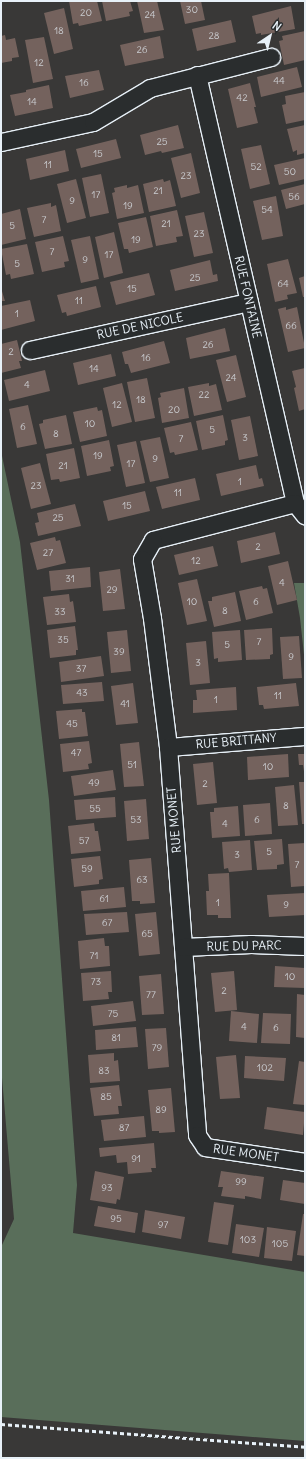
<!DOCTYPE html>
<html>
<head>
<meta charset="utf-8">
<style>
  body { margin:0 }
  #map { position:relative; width:306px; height:1459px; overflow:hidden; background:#393837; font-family:Delius,sans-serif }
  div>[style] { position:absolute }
  .green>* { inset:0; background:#596e5a }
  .building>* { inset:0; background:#74625d }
  .path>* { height:2.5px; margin-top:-1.25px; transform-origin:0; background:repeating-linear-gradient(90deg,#e8f1f8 0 4px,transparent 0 7px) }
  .roads { filter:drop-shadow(1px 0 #e8f1f8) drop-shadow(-1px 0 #e8f1f8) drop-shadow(0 1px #e8f1f8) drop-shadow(0 -1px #e8f1f8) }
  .minor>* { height:17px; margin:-8.5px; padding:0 8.5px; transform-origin:8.5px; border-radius:8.5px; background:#2a2d2e }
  span { translate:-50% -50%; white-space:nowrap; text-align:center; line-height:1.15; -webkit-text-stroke:3px #2a2d2e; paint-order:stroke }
  .number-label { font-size:10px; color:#cbcdd1 }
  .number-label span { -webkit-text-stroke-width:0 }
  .street-label { font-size:12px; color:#e8f1f8 }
  .frame { position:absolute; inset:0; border:2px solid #e8f1f8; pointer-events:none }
  .north { position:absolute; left:250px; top:16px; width:40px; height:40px; -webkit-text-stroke:3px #2a2d2e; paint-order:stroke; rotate:35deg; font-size:11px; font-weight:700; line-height:16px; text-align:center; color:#e8f1f8 }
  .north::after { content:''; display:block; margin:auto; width:14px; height:18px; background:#e8f1f8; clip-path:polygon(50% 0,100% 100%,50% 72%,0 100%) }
</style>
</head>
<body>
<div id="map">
  <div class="green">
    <i style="clip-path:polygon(1px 451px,20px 542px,49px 800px,77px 1185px,73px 1233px,305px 1272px,305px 1441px,1px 1417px,1px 1255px,2px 1245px,14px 1219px,1px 1066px)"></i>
    <i style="clip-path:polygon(294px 583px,305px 583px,305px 664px,300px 618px)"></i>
  </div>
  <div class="building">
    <i style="clip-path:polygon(69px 1px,97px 1px,102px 21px,79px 26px,78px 23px,73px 24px)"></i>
    <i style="clip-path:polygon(102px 1px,130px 1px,133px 11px,129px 12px,130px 16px,106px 21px)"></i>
    <i style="clip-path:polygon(137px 1px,157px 1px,164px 30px,144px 33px)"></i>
    <i style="clip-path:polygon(180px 1px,201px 1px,205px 20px,185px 24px)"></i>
    <i style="clip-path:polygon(291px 6px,295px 29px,261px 35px,261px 33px,256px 34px,252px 16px)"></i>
    <i style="clip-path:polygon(64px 8px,73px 49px,54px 54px,44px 13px)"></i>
    <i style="clip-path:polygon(231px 20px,236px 42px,197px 51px,192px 29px)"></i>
    <i style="clip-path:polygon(305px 31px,305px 60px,284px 65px,279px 41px,283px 40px,282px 36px)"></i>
    <i style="clip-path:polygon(5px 35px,6px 40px,15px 38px,19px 57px,12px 58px,12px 61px,1px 63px,1px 36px)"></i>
    <i style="clip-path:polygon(160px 36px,164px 58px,125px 66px,120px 45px)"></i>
    <i style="clip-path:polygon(44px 37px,53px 79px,33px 83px,25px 40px)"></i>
    <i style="clip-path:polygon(297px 67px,302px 87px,261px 97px,257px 77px)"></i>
    <i style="clip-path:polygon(99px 70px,104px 90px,70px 98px,65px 76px)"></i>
    <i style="clip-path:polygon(250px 83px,256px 107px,254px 107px,258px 123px,237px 128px,228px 89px)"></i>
    <i style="clip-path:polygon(49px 85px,53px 108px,15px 116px,10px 95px,26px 92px,26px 90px)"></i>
    <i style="clip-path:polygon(305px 92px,305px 120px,286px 124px,282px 105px,286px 104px,285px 96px)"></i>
    <i style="clip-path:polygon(178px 125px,184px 148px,162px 153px,161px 151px,145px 155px,140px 135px)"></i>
    <i style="clip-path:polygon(305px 125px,305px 153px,297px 155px,297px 150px,293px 152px,287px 129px)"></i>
    <i style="clip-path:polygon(116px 139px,121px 158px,81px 168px,76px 149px)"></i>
    <i style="clip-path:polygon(261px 145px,270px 184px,250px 189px,241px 149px)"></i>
    <i style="clip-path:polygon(65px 150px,69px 171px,30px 180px,26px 159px)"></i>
    <i style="clip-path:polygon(191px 153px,200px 193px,181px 198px,171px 158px)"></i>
    <i style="clip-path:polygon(305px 158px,305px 179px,279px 185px,274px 165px)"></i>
    <i style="clip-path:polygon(101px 174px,109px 213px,90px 217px,82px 178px)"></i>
    <i style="clip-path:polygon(76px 179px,86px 218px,67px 223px,57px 184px)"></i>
    <i style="clip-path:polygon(163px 179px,164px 182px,170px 180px,176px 206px,149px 212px,143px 184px)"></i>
    <i style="clip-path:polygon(305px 184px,305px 204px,286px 209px,281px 190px)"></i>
    <i style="clip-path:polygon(127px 185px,127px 188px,138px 185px,144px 213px,117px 219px,112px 193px,115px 192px,114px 188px)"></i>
    <i style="clip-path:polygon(276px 196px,283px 236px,262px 240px,253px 201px)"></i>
    <i style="clip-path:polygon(51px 203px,51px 207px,56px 205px,61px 231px,34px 237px,27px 208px)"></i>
    <i style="clip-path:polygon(20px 209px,26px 239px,1px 245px,1px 214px)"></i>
    <i style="clip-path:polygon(177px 210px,183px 236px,176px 237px,177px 242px,156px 246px,150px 216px)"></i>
    <i style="clip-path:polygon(204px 212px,213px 253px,194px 257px,185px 216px)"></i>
    <i style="clip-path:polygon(146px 217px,153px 247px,129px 253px,128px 249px,124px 249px,118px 223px)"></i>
    <i style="clip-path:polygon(114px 232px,123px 273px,104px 278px,95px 237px)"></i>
    <i style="clip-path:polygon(63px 236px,69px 261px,64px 262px,65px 267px,42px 272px,35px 242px)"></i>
    <i style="clip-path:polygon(90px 236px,99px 279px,81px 283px,71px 240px)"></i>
    <i style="clip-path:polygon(27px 244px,34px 274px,11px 279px,10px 274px,6px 275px,1px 249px)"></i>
    <i style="clip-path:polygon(288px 259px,297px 293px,287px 295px,288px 299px,275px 302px,267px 264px)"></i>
    <i style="clip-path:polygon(210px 260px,213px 275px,217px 274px,218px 281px,175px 291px,170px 270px)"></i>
    <i style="clip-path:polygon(149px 273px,155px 295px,116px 305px,110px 282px)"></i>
    <i style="clip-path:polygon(305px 276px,305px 297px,303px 297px,299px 278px)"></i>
    <i style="clip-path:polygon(96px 286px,101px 307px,67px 316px,66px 312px,62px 313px,57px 295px)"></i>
    <i style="clip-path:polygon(1px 288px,5px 301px,1px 301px)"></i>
    <i style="clip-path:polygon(30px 300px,35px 321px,1px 330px,1px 306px)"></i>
    <i style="clip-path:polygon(286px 307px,286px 310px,297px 307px,305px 348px,288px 352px,278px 309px)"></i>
    <i style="clip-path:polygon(225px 328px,230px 351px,190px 359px,186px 338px)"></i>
    <i style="clip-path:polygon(17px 340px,22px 361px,19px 361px,21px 368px,1px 373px,1px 344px)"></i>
    <i style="clip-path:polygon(164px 341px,170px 363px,131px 373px,128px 364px,125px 364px,122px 352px)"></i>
    <i style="clip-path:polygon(111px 354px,116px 376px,78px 385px,73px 363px)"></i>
    <i style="clip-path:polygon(236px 355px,246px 397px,227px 402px,216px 360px)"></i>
    <i style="clip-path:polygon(305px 368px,305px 409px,299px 411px,294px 388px,296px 387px,292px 371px)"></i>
    <i style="clip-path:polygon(45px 370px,50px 391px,9px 401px,4px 380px)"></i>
    <i style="clip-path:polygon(147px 378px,155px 418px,135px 422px,127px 382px)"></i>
    <i style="clip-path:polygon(122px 383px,132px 422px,112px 427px,103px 388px)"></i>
    <i style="clip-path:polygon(209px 383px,209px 386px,216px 384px,222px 410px,194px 416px,188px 387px)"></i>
    <i style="clip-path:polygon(184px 388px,189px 418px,162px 423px,158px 398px,161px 397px,160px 393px)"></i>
    <i style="clip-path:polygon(28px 405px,37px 444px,17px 448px,9px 409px)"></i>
    <i style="clip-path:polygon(97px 407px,98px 411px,102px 410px,107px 436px,80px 442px,73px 412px)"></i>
    <i style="clip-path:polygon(66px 415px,72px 444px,45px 449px,39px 424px,43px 423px,43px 420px)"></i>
    <i style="clip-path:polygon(223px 415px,228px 440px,225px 441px,225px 445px,202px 450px,196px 421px)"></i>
    <i style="clip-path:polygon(250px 416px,258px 456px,239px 460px,231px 420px)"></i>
    <i style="clip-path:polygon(191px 422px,198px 450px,175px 455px,174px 452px,170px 453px,164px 428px)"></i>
    <i style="clip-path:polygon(160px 437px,169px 478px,150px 482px,140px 441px)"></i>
    <i style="clip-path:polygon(109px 440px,114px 466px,110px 467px,111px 471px,87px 476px,81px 446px)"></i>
    <i style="clip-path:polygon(136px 441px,145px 483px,126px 487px,117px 445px)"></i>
    <i style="clip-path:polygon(74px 448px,80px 478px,60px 482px,59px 479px,51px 480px,46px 454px)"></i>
    <i style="clip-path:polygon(40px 463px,51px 504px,31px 509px,21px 468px)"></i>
    <i style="clip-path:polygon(256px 465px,259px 479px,262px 478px,264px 486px,221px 496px,216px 474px)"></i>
    <i style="clip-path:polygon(195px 478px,200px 500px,162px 509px,156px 487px)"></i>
    <i style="clip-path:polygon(145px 491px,150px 511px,108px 521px,103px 501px)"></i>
    <i style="clip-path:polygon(75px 504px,81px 526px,38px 536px,35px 523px,39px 522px,37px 513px)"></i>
    <i style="clip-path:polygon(275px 532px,280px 554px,241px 563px,237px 541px)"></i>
    <i style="clip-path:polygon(55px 537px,56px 541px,60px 540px,66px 563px,37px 570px,30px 543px)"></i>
    <i style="clip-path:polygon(213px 546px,218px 566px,179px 575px,174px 555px)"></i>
    <i style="clip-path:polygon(288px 561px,297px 600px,277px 605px,268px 566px)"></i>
    <i style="clip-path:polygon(90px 567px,91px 587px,51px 591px,49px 571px)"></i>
    <i style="clip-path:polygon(120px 569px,125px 609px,103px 611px,99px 572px)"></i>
    <i style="clip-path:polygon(197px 579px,207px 621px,187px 625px,178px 583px)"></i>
    <i style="clip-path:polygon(262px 586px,263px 589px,267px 588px,273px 613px,246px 620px,239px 591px)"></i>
    <i style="clip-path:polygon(235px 592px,241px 621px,214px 627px,208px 601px,212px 601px,212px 597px)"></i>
    <i style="clip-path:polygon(69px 594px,70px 602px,73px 601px,76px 622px,47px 625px,43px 597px)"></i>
    <i style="clip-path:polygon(75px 626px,78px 650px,76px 650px,76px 655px,50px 658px,47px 630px)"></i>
    <i style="clip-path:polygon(272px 628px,273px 654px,270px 655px,270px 659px,246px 660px,244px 630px)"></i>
    <i style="clip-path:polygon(127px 630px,131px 671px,111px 673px,107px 632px)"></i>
    <i style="clip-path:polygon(240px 630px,242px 660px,218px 662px,218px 658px,214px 659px,212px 632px)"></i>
    <i style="clip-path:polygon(299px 636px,302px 678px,283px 679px,280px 637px)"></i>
    <i style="clip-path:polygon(206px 641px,210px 683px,190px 685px,186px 643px)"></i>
    <i style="clip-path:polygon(101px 656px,104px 676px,61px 682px,59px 662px)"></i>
    <i style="clip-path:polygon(102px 682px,104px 701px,63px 704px,61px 685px)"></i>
    <i style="clip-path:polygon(133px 683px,138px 723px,116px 725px,111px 686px)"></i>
    <i style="clip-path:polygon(296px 683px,299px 706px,264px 709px,263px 705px,259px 705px,257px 687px)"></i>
    <i style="clip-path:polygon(236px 687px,237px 710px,193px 713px,193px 700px,197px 700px,196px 690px)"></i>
    <i style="clip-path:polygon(82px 709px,82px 712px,85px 712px,88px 736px,59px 739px,56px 711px)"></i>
    <i style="clip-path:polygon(89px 741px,92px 763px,88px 764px,89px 769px,63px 772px,60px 744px)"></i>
    <i style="clip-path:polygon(139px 742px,144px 786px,124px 787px,120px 744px)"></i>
    <i style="clip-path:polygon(288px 754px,289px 777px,248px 780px,247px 757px)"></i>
    <i style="clip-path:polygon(298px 754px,305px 754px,305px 778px,303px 765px,299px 765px)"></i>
    <i style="clip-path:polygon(213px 762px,217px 803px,197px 805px,193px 764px)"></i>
    <i style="clip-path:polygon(113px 770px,116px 790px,74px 796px,71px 776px)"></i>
    <i style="clip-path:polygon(299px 782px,305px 782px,305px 824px,302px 824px)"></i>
    <i style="clip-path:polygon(294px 785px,298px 825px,278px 826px,275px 787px)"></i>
    <i style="clip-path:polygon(115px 797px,116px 817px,76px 820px,74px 800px)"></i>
    <i style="clip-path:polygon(146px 799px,149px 839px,127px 841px,124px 801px)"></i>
    <i style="clip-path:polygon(270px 803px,272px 834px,245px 836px,243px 805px)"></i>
    <i style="clip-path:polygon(238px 806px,240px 836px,212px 838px,210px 812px,214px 812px,214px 808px)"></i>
    <i style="clip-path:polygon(94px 823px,95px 831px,98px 831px,101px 851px,71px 854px,68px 826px)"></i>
    <i style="clip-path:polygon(282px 839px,284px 864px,277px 865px,277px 869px,257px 870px,254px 841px)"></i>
    <i style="clip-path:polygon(250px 840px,252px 870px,229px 872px,228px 868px,224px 869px,222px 842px)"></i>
    <i style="clip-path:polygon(305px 843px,305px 886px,291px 887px,288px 844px)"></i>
    <i style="clip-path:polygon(100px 856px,103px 879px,99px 880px,99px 884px,74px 887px,71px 859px)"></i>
    <i style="clip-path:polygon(151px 858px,155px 903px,140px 904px,140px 901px,132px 901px,129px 860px)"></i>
    <i style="clip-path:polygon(229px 873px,231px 918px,218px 918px,218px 915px,207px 915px,206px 891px,209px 891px,208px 874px)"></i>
    <i style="clip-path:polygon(124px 887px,126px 907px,83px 911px,81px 891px)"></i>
    <i style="clip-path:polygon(305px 893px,305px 915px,269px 917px,267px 895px)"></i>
    <i style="clip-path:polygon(127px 912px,129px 932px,86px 935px,84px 914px)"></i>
    <i style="clip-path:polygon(156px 912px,160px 954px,139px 956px,135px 914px)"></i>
    <i style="clip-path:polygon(104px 938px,105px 946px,109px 946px,110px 966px,80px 969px,78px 941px)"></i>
    <i style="clip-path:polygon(275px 966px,305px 968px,305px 988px,274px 987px)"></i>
    <i style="clip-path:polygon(111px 971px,112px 992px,108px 992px,109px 999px,83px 1001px,81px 973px)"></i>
    <i style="clip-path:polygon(234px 971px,237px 1010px,215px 1012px,211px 973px)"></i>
    <i style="clip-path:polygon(161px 974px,164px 1014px,142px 1015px,139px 976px)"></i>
    <i style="clip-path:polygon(297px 994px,305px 995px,305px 1038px,296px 1037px)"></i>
    <i style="clip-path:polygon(133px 1001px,136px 1021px,93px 1026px,91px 1006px)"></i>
    <i style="clip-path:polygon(231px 1011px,259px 1014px,257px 1043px,229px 1041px)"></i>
    <i style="clip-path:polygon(263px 1013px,291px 1014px,290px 1044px,261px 1043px)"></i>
    <i style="clip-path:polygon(136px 1027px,138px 1047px,96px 1050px,95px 1030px)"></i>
    <i style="clip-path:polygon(166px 1028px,169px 1067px,148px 1069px,145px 1029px)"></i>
    <i style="clip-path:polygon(114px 1053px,114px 1061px,118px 1060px,120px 1081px,90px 1083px,88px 1055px)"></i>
    <i style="clip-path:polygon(236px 1055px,240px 1098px,220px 1099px,216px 1057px)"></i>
    <i style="clip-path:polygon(245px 1056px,286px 1058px,284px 1081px,244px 1078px)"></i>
    <i style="clip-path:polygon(299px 1061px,305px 1062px,305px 1105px,293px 1104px)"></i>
    <i style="clip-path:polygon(119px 1085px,122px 1106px,118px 1106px,119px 1114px,94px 1116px,90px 1088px)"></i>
    <i style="clip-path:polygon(171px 1088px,175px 1132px,159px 1133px,159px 1131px,152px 1131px,148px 1090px)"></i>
    <i style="clip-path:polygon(267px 1107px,305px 1112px,303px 1135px,264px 1129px)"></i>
    <i style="clip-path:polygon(144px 1116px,146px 1137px,104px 1141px,101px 1120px)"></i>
    <i style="clip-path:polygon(154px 1143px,156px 1168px,151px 1168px,152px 1172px,128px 1174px,127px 1162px,117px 1163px,116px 1155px,100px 1157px,99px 1148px)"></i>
    <i style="clip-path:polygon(95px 1171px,124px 1177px,120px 1200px,117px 1199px,116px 1204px,90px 1200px)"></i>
    <i style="clip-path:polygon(221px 1171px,264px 1177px,261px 1199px,245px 1196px,245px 1199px,221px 1196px,223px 1187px,218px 1187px)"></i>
    <i style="clip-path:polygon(283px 1180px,305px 1183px,305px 1204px,280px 1200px)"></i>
    <i style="clip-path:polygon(214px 1202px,234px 1205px,228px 1245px,208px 1242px)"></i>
    <i style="clip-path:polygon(98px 1206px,138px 1213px,135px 1233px,94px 1226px)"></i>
    <i style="clip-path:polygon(145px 1210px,185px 1217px,181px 1239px,142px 1232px)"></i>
    <i style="clip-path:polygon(303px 1214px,305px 1214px,305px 1256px,297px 1255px)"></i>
    <i style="clip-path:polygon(236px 1224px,264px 1228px,259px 1257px,232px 1253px)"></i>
    <i style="clip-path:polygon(267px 1227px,296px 1231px,292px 1261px,264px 1258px)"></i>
  </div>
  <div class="path">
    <i style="left:1px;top:1424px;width:305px;rotate:4.3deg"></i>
  </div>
  <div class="roads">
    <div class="minor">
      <i style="left:197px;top:75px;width:439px;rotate:77.1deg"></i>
      <i style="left:295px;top:503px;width:16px;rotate:52deg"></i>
      <i style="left:1px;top:142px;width:94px;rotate:-12.3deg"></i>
      <i style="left:93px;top:122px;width:66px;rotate:-30.8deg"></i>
      <i style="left:150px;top:88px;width:125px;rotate:-14.4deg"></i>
      <i style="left:30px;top:350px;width:224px;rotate:-12.4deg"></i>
      <i style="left:295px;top:503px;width:147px;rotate:165.4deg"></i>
      <i style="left:153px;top:540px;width:22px;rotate:120deg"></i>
      <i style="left:142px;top:559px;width:60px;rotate:80.4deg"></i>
      <i style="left:152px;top:618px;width:130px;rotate:82.9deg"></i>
      <i style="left:168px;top:747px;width:389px;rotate:85.7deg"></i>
      <i style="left:197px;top:1135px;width:14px;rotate:56deg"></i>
      <i style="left:205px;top:1147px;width:101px;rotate:8.5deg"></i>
      <i style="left:168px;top:747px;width:137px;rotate:-4.6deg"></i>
      <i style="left:183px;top:947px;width:68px;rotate:-2.5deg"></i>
      <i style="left:251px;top:944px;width:54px;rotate:2.1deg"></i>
    </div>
  </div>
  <div class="number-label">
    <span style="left:192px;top:10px">30</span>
    <span style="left:86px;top:13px">20</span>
    <span style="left:150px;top:15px">24</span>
    <span style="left:59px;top:31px">18</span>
    <span style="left:214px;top:36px">28</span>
    <span style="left:142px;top:50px">26</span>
    <span style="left:39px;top:63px">12</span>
    <span style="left:279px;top:81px">44</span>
    <span style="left:84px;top:83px">16</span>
    <span style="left:242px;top:98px">42</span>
    <span style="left:32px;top:102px">14</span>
    <span style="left:162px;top:142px">25</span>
    <span style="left:98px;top:154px">15</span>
    <span style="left:48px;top:165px">11</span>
    <span style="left:256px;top:167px">52</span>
    <span style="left:290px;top:172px">50</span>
    <span style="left:186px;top:176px">23</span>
    <span style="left:158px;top:191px">21</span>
    <span style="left:96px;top:195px">17</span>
    <span style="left:294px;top:197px">56</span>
    <span style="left:72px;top:201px">9</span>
    <span style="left:128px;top:206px">19</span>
    <span style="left:267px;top:210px">54</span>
    <span style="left:44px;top:220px">7</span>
    <span style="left:166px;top:224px">21</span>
    <span style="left:12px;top:226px">5</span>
    <span style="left:199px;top:234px">23</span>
    <span style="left:136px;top:240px">19</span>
    <span style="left:52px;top:252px">7</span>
    <span style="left:109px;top:255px">17</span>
    <span style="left:85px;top:260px">9</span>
    <span style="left:17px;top:264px">5</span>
    <span style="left:195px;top:278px">25</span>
    <span style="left:283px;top:284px">64</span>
    <span style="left:132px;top:289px">15</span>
    <span style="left:79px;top:301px">11</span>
    <span style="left:17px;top:314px">1</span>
    <span style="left:291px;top:326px">66</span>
    <span style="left:208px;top:345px">26</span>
    <span style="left:11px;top:352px">2</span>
    <span style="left:146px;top:358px">16</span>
    <span style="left:94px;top:369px">14</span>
    <span style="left:231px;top:378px">24</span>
    <span style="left:27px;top:385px">4</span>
    <span style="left:204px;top:395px">22</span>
    <span style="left:141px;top:400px">18</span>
    <span style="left:117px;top:405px">12</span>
    <span style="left:174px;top:410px">20</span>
    <span style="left:90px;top:424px">10</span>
    <span style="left:23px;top:427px">6</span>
    <span style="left:212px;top:430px">5</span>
    <span style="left:56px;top:434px">8</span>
    <span style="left:245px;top:438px">3</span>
    <span style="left:181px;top:439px">7</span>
    <span style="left:98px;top:456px">19</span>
    <span style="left:155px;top:459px">9</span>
    <span style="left:131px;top:464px">17</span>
    <span style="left:63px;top:466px">21</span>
    <span style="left:240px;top:482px">1</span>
    <span style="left:36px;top:486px">23</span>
    <span style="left:178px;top:493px">11</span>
    <span style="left:127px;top:506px">15</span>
    <span style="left:58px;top:518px">25</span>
    <span style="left:258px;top:547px">2</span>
    <span style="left:48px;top:553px">27</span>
    <span style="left:196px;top:561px">12</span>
    <span style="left:70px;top:579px">31</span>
    <span style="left:282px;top:583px">4</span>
    <span style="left:112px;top:590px">29</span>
    <span style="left:192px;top:602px">10</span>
    <span style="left:256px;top:602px">6</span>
    <span style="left:225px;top:611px">8</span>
    <span style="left:60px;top:612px">33</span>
    <span style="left:63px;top:640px">35</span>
    <span style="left:259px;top:642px">7</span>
    <span style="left:227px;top:645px">5</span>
    <span style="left:119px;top:652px">39</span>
    <span style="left:291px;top:657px">9</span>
    <span style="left:198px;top:663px">3</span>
    <span style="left:81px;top:669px">37</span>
    <span style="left:82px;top:693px">43</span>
    <span style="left:278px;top:696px">11</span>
    <span style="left:216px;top:700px">1</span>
    <span style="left:125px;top:704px">41</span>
    <span style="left:72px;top:724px">45</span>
    <span style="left:76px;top:753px">47</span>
    <span style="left:132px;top:765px">51</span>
    <span style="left:268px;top:767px">10</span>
    <span style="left:94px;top:783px">49</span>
    <span style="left:205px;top:784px">2</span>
    <span style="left:286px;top:806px">8</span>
    <span style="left:95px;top:809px">55</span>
    <span style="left:136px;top:820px">53</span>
    <span style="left:257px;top:820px">6</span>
    <span style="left:225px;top:824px">4</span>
    <span style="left:84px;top:841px">57</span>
    <span style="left:269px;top:852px">5</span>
    <span style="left:237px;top:855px">3</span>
    <span style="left:297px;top:865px">7</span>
    <span style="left:87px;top:869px">59</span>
    <span style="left:142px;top:880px">63</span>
    <span style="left:104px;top:899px">61</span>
    <span style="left:218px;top:903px">1</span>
    <span style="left:286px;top:905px">9</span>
    <span style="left:107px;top:923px">67</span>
    <span style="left:147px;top:934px">65</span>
    <span style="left:94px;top:956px">71</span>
    <span style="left:290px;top:977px">10</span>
    <span style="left:96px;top:982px">73</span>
    <span style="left:224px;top:991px">2</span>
    <span style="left:151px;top:995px">77</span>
    <span style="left:113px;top:1014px">75</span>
    <span style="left:244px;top:1027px">4</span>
    <span style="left:276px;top:1028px">6</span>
    <span style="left:116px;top:1038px">81</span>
    <span style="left:157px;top:1048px">79</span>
    <span style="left:265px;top:1068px">102</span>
    <span style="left:104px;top:1071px">83</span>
    <span style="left:106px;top:1097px">85</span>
    <span style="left:161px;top:1110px">89</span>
    <span style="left:124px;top:1128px">87</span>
    <span style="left:136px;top:1159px">91</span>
    <span style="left:241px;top:1182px">99</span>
    <span style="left:107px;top:1188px">93</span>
    <span style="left:116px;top:1219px">95</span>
    <span style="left:163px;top:1225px">97</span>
    <span style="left:248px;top:1240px">103</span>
    <span style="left:280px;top:1244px">105</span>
  </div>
  <div class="street-label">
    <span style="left:248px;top:297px;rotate:77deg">RUE FONTAINE</span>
    <span style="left:140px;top:326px;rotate:-12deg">RUE DE NICOLE</span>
    <span style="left:236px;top:741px;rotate:-5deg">RUE BRITTANY</span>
    <span style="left:174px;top:820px;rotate:-95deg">RUE MONET</span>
    <span style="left:244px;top:946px;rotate:-1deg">RUE DU PARC</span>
    <span style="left:246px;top:1153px;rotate:8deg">RUE MONET</span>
  </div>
  <div class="frame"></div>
  <div class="north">N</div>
</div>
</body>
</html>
